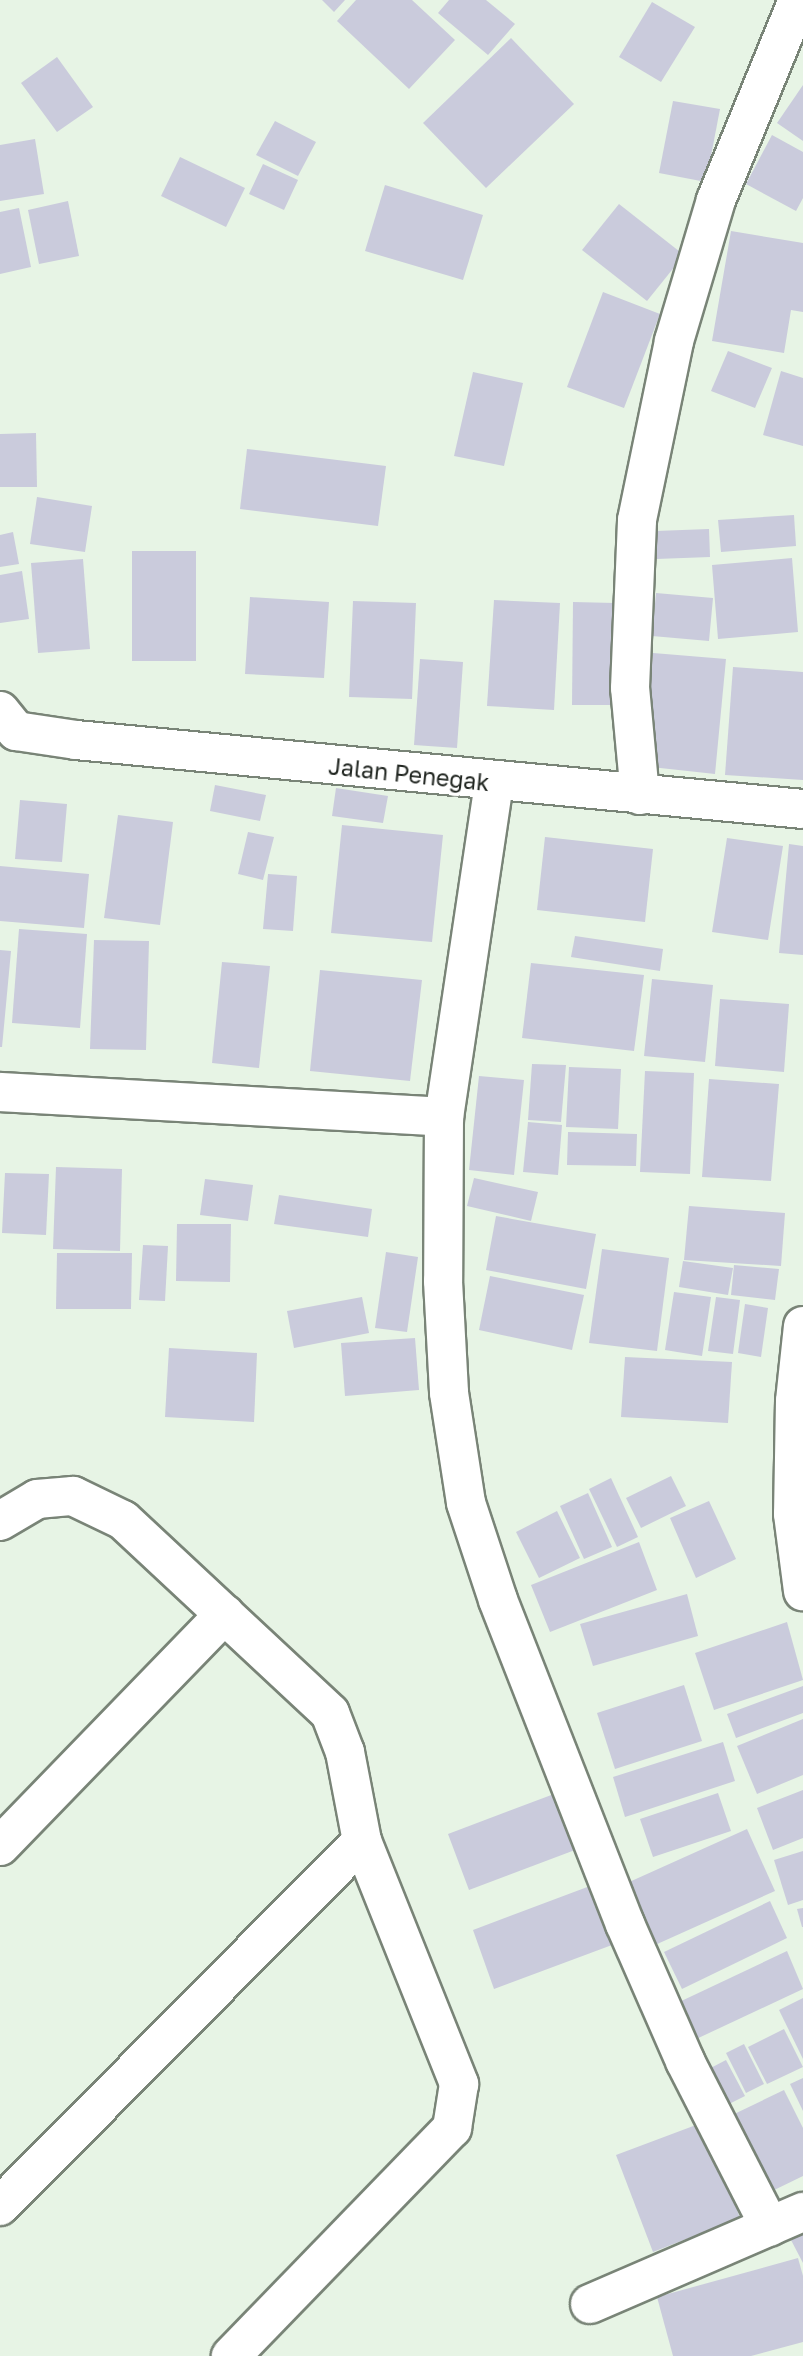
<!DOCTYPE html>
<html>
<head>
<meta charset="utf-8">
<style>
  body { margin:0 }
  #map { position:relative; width:803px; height:2356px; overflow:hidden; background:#e7f4e5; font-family:"Golos Text",sans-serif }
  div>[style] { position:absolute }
  .building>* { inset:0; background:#cacbdc }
  .roads { filter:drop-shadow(2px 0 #798477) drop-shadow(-2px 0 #798477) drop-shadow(0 2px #798477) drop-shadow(0 -2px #798477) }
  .minor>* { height:38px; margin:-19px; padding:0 19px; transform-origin:19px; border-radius:19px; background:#fff }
  .tertiary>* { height:38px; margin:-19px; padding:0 19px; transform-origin:19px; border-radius:19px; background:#fff }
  span { translate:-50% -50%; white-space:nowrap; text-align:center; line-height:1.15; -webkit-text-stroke:7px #fff; paint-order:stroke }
  .street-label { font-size:23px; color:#212621 }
</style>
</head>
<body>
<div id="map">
  <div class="building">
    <i style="clip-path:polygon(322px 0,345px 0,334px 12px)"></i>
    <i style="clip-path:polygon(356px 0,412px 0,455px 40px,409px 89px,337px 21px)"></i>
    <i style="clip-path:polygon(449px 0,486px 0,515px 24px,488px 55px,438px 13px)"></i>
    <i style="clip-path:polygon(652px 2px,695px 27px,661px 82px,619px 57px)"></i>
    <i style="clip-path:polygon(511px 38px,574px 104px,486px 188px,423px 123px)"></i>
    <i style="clip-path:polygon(57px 57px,93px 107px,57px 132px,21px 83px)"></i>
    <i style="clip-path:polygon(803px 85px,803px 141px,777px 123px)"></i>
    <i style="clip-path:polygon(673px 101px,720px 109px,706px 182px,659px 173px)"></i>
    <i style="clip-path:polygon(275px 121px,316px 142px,298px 176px,256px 155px)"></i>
    <i style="clip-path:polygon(772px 135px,803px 152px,803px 198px,796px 211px,746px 184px)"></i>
    <i style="clip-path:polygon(35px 139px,44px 194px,0 201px,0 145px)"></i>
    <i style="clip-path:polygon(180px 157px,245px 188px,226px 227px,161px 196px)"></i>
    <i style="clip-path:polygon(263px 164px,298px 180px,284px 210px,249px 194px)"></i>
    <i style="clip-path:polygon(385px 185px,483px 215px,463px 280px,365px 251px)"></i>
    <i style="clip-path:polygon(68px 201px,79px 256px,39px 264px,28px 210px)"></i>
    <i style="clip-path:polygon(619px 204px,684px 255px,647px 301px,582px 250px)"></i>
    <i style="clip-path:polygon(19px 208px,31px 267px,0 274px,0 212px)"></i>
    <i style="clip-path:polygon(731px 231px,803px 243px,803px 312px,791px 310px,784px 353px,712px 341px)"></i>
    <i style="clip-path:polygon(603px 292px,660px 314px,624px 408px,567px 387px)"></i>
    <i style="clip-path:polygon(728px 351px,772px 368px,755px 408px,711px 391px)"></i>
    <i style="clip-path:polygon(781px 371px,803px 378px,803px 446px,763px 435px)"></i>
    <i style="clip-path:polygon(473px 372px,523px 383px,504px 466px,454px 456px)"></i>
    <i style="clip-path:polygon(36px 433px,37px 487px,0 487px,0 434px)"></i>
    <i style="clip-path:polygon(247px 449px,386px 466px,378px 526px,240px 509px)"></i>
    <i style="clip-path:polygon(37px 497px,92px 506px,85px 552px,30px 544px)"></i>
    <i style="clip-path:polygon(794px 515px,796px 546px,721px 552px,718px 520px)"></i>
    <i style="clip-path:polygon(709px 529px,710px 557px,656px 559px,656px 531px)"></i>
    <i style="clip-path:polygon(13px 532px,19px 564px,0 567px,0 535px)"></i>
    <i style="clip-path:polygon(132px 551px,196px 551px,196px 661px,132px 661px)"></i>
    <i style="clip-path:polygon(792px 558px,798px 632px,718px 639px,712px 565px)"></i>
    <i style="clip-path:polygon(83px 559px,90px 649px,38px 653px,31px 563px)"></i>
    <i style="clip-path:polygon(22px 571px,29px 619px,0 623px,0 575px)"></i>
    <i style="clip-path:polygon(656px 593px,713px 598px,709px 641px,652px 636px)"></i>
    <i style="clip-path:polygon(250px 597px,329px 602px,324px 678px,245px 674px)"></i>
    <i style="clip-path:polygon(494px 600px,560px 603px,554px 710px,487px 706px)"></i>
    <i style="clip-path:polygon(353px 601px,416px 603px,412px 699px,349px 697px)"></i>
    <i style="clip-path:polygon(573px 602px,615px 603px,614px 705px,572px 705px)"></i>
    <i style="clip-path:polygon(653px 653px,726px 659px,715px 774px,642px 766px)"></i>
    <i style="clip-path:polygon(420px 659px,463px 662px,457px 748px,414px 745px)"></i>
    <i style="clip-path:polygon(733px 667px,803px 672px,803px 780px,725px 775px)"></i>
    <i style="clip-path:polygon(215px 785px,266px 795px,260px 821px,210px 811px)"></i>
    <i style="clip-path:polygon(336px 788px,388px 796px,383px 823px,332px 816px)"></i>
    <i style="clip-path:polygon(20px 800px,67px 804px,62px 862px,15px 859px)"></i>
    <i style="clip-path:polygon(118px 815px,173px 822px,160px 925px,104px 918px)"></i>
    <i style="clip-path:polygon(342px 825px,443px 835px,432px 942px,331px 933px)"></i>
    <i style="clip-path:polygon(248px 832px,274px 837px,263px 880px,238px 874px)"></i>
    <i style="clip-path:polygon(545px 837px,653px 849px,645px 922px,537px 910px)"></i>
    <i style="clip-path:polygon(727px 838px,783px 846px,768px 940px,712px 932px)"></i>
    <i style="clip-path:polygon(789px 844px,803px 846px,803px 955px,779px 953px)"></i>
    <i style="clip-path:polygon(0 866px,89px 874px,84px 928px,0 921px)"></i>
    <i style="clip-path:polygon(268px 874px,297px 876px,293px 931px,263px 929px)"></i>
    <i style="clip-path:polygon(19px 929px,87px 934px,80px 1028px,12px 1023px)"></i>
    <i style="clip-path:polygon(575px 936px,663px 949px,660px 971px,571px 957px)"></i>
    <i style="clip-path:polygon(94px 940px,149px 941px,146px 1050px,90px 1049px)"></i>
    <i style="clip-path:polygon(0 950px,11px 951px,2px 1047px,0 1047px)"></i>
    <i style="clip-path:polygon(222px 962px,270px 966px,259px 1068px,212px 1063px)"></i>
    <i style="clip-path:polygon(531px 963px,644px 975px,634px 1051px,522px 1038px)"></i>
    <i style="clip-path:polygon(320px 970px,422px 980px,410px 1081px,310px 1071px)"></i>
    <i style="clip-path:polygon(652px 979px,713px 985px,705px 1062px,644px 1056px)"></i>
    <i style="clip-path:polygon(720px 999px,789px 1004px,784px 1072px,715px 1066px)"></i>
    <i style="clip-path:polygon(532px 1064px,566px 1065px,561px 1122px,528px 1120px)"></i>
    <i style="clip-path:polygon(569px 1067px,621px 1069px,618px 1129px,566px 1127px)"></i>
    <i style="clip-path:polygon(645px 1071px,694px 1073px,690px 1174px,640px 1172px)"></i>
    <i style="clip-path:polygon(479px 1076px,524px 1080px,514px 1175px,469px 1170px)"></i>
    <i style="clip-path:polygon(709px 1079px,779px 1084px,771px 1181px,702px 1177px)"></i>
    <i style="clip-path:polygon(528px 1122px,562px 1125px,558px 1175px,523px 1172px)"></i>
    <i style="clip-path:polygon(568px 1132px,637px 1134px,636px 1166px,567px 1165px)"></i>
    <i style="clip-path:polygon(56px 1167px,122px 1169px,120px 1251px,53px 1249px)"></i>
    <i style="clip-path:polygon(5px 1173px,49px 1174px,46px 1235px,2px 1233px)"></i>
    <i style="clip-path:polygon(474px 1178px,538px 1192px,531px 1221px,467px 1206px)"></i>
    <i style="clip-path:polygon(205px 1179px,253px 1185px,248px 1221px,200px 1215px)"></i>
    <i style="clip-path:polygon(279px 1195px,372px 1209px,368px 1237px,274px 1224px)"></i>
    <i style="clip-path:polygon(689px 1206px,785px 1213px,781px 1266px,684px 1260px)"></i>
    <i style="clip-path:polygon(496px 1216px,596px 1234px,586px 1289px,486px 1270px)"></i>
    <i style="clip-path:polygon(177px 1224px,231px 1224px,230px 1282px,176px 1281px)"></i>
    <i style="clip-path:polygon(143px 1245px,168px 1246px,165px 1301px,139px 1300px)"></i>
    <i style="clip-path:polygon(602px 1249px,669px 1258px,657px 1351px,589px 1343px)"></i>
    <i style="clip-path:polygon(386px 1252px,418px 1257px,407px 1332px,375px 1328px)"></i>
    <i style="clip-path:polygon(57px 1253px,132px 1253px,131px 1309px,56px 1309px)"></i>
    <i style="clip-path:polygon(683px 1261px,733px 1268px,728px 1295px,679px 1287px)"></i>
    <i style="clip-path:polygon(734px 1265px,779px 1269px,775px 1300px,731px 1295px)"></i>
    <i style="clip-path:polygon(490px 1276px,584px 1295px,572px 1350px,479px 1330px)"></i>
    <i style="clip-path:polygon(674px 1292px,711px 1297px,702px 1356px,665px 1350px)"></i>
    <i style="clip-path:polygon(362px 1297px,369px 1333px,294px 1348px,287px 1311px)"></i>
    <i style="clip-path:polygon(716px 1297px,740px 1300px,733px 1354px,708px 1351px)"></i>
    <i style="clip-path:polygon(745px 1304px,768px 1308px,761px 1357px,738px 1353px)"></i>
    <i style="clip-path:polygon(415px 1338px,419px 1390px,345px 1396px,341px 1343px)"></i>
    <i style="clip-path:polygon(169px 1348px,257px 1353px,254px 1422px,165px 1417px)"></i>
    <i style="clip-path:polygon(625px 1357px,732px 1362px,728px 1423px,621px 1417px)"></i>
    <i style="clip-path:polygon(671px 1476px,686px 1506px,641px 1528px,626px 1498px)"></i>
    <i style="clip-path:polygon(611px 1478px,638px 1537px,617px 1547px,589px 1489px)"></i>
    <i style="clip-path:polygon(588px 1493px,612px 1547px,584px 1559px,560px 1506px)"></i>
    <i style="clip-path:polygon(709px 1501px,736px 1559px,696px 1578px,670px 1518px)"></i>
    <i style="clip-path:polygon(557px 1511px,580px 1558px,539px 1578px,516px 1532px)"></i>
    <i style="clip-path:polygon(639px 1542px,657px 1590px,550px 1632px,531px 1585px)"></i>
    <i style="clip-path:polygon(687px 1594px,698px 1636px,593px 1666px,580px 1624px)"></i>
    <i style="clip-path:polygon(787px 1622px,803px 1680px,714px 1710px,695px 1653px)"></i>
    <i style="clip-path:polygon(684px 1685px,702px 1741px,615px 1769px,597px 1713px)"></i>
    <i style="clip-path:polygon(803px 1686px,803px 1713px,736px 1738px,727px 1714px)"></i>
    <i style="clip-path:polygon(803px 1719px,803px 1775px,757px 1794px,737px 1746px)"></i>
    <i style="clip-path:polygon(723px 1742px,735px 1781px,625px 1817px,613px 1777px)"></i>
    <i style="clip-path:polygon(803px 1790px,803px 1838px,773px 1850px,757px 1808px)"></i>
    <i style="clip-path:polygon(718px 1793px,731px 1831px,653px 1857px,640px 1819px)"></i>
    <i style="clip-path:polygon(554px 1794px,575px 1850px,469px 1890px,448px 1834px)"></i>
    <i style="clip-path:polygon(747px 1829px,775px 1891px,655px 1945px,627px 1883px)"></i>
    <i style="clip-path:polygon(803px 1851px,803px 1900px,788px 1905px,774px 1860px)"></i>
    <i style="clip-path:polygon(590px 1886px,612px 1945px,494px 1989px,473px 1930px)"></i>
    <i style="clip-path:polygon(770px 1901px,787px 1938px,682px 1989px,664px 1952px)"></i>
    <i style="clip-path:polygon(803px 1908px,803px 1927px,802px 1927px,797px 1909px)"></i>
    <i style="clip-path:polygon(787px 1951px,803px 1989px,692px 2041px,675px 2004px)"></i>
    <i style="clip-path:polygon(803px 1998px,803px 2059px,779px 2010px)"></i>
    <i style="clip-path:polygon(784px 2029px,803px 2067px,767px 2084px,748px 2047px)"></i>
    <i style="clip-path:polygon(744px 2044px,764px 2084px,746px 2093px,726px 2053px)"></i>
    <i style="clip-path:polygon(726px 2060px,745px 2096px,721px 2108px,703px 2072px)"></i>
    <i style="clip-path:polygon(803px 2078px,803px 2111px,790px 2084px)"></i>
    <i style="clip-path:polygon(784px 2090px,803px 2128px,803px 2176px,766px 2194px,728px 2117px)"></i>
    <i style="clip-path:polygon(704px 2122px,740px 2218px,653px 2252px,616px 2155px)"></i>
    <i style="clip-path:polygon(803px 2234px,803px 2263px,791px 2240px)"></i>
    <i style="clip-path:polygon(798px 2258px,803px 2276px,803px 2342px,751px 2356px,673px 2356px,657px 2297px)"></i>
  </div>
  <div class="roads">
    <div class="minor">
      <i style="left:494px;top:783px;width:338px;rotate:98.5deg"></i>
      <i style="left:444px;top:1117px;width:164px;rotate:90.3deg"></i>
      <i style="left:443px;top:1281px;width:112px;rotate:86.9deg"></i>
      <i style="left:449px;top:1393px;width:111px;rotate:81.2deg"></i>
      <i style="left:466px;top:1503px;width:102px;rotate:71.7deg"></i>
      <i style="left:498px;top:1600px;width:348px;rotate:68.6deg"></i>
      <i style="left:625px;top:1924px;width:150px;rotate:66.3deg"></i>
      <i style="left:685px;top:2061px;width:186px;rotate:62.9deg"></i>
      <i style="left:640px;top:795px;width:107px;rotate:-95.3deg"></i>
      <i style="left:630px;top:688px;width:168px;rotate:-87.6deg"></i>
      <i style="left:637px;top:520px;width:183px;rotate:-78.3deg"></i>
      <i style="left:674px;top:341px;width:147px;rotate:-73.4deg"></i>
      <i style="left:716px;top:200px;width:216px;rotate:-67.7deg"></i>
      <i style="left:0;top:1092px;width:445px;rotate:3.2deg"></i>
      <i style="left:803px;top:1326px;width:75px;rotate:96.1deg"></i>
      <i style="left:795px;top:1401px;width:113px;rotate:91deg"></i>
      <i style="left:793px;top:1514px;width:78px;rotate:82.6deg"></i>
      <i style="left:0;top:1521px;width:43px;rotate:-30.7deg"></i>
      <i style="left:37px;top:1499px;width:36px;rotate:-5deg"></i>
      <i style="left:73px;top:1496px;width:55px;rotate:25.6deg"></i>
      <i style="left:123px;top:1520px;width:283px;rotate:43deg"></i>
      <i style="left:330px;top:1713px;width:42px;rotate:69deg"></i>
      <i style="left:345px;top:1752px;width:91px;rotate:79.2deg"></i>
      <i style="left:362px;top:1841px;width:262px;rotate:68.2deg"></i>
      <i style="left:459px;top:2084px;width:45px;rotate:99deg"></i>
      <i style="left:452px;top:2128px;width:318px;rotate:134.1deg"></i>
      <i style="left:0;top:1846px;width:323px;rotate:-45.9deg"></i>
      <i style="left:0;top:2206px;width:514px;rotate:-45.24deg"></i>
      <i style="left:590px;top:2304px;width:232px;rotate:-23.4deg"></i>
    </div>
    <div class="tertiary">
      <i style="left:0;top:711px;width:26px;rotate:51deg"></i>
      <i style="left:16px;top:731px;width:61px;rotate:8.5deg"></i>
      <i style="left:76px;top:740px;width:730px;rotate:5.42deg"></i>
    </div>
  </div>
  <div class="street-label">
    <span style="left:409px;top:774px;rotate:6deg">Jalan Penegak</span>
  </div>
</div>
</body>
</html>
